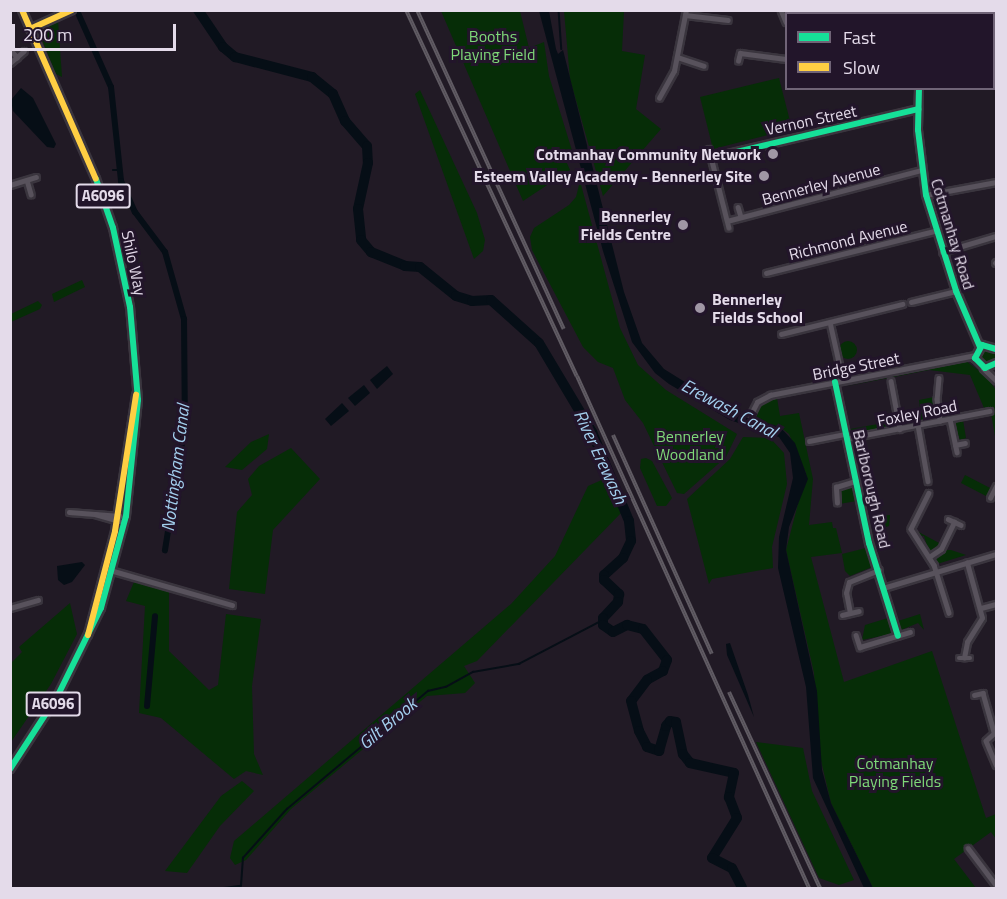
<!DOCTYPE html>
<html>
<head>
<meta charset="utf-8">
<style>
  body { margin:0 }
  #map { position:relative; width:1007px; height:899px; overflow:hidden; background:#211a25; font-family:"Titillium Web",sans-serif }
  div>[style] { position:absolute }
  .green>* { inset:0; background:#062d07 }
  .round { border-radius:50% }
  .water>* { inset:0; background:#060e16 }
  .stream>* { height:1.5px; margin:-0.75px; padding:0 0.75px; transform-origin:0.75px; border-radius:0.75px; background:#060e16 }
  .canal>* { height:6px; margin:-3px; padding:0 3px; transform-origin:3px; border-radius:3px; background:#060e16 }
  .river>* { height:10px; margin:-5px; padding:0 5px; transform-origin:5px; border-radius:5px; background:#060e16 }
  .roads { filter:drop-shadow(2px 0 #3a353e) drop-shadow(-2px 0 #3a353e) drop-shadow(0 2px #3a353e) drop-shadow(0 -2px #3a353e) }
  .street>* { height:4.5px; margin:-2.25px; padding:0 2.25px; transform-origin:2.25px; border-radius:2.25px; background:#58525c }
  .fast>* { height:6px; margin:-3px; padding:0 3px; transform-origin:3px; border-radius:3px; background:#16e098 }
  .slow>* { height:6px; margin:-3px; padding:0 3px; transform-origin:3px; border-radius:3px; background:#ffcf43 }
  .rail>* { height:4px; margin-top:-2px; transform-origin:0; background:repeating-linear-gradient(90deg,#22152a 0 4.5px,#605b63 0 9px); box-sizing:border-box; border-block:2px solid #605b63 }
  .dots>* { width:16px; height:16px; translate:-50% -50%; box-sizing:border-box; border:3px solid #22152a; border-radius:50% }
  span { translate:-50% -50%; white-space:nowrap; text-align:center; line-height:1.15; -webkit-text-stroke:6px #22152a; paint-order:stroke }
  .shield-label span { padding:2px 4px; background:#22152a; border:2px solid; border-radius:4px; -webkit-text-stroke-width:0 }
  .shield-label { font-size:15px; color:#e4dbea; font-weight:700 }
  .park-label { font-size:16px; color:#7fd979 }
  .street-label { font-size:16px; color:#e4dbea }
  .poi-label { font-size:16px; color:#e4dbea; font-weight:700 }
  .right { translate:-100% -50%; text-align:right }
  .left { translate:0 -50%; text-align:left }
  .water-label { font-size:18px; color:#a3cfee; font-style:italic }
  .frame { position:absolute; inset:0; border:12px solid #e4dbea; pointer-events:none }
  .legend { position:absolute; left:785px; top:12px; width:210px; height:78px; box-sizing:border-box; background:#22152a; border:2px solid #706477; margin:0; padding:8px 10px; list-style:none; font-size:18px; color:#e4dbea }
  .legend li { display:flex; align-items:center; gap:12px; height:30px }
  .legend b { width:30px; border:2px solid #706477 }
  .scale { position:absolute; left:12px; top:24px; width:164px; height:27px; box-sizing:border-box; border:3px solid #e4dbea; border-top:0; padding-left:8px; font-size:18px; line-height:21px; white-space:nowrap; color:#e4dbea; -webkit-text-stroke:4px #22152a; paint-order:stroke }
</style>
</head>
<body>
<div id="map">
  <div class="green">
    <i style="clip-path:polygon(441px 11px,520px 11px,529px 48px,544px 42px,549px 76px,574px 157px,566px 161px,570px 170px,523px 201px)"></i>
    <i style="clip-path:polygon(564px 11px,624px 11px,622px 51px,645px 55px,636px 109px,661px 129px,603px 196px,570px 79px)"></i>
    <i style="clip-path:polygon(58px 20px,62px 77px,56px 74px,42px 40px,46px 27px)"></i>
    <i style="clip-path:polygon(779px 78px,792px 129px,713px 149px,700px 97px)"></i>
    <i style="clip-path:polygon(420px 90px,477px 213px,485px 240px,483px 251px,474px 259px,415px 94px)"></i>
    <i style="clip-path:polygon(580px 181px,620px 328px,638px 365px,666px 390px,737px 434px,726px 457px,684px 494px,677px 493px,643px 423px,625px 400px,613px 368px,598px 362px,583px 347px,532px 250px,530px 237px,534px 228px,569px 205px,576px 197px)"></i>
    <i style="clip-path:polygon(82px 280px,85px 287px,54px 302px,52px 294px)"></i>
    <i style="clip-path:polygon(38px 301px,42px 305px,40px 309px,11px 322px,11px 314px)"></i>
    <i class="round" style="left:839px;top:341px;width:18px;height:18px"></i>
    <i class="round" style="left:979px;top:348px;width:16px;height:16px"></i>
    <i style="clip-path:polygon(966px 361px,986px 376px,996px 390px,996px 442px,990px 407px,984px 408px,970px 375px,929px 370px,843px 387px)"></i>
    <i style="clip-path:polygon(934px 397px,936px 419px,901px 423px,902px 420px,921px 416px,919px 400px)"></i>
    <i style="clip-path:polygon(777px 398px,780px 416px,799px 413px,813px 479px,809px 525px,832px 522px,833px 528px,836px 528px,842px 553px,811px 557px,844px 682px,932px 651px,986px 818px,996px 814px,996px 839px,991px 832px,954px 859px,976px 888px,873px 888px,831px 803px,818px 748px,814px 673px,786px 550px,806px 473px,789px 434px,780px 427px,753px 418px,759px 406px)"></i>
    <i style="clip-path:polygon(963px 420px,966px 438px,960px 440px,953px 422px)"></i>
    <i style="clip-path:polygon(895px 421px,894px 427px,854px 434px,850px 429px)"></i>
    <i style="clip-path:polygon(269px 434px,267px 449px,242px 470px,225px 467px,251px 442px)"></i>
    <i style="clip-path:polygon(743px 437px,770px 438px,784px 453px,787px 484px,772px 547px,773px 568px,712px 579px,709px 584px,687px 499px,730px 459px)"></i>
    <i style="clip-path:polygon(291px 448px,320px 479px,273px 530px,265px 594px,229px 589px,237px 512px,252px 495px,248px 479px,259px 466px)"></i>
    <i style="clip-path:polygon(646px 458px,652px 461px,672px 498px,666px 506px,657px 506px,640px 468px,641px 459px)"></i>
    <i style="clip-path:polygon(965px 475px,992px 489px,988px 497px,961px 483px)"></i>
    <i style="clip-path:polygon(604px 479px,621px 513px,477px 661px,464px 666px,475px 683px,465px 693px,427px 696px,291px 809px,246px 860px,235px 865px,230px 858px,234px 841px,511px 604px,555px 556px,588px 486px)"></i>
    <i style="clip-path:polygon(853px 484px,857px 501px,839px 504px,838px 489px)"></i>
    <i style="clip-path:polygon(890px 515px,889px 526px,873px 531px,870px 517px)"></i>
    <i style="clip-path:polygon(913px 529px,941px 544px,929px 552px,924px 536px,916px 535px)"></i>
    <i style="clip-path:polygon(866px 548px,872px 567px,850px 576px,845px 571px,842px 554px)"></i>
    <i style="clip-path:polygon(942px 550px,951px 550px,966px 555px,937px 564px,936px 556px)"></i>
    <i style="clip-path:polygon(134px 582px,169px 590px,169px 651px,209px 690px,218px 685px,226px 614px,261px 619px,252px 686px,254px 754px,263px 775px,246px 771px,234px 779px,161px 718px,139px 713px,145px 606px,126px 601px)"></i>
    <i style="clip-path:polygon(70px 603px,77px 634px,51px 684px,11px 742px,11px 663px,22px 652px,19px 647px)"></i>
    <i style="clip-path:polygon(920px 614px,924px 630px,918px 623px,901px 630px,898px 621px)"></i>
    <i style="clip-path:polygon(888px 618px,891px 634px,862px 640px,865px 625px)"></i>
    <i style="clip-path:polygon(756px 742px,803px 748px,812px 791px,854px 880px,839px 885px,819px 878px)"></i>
    <i style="clip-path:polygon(242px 781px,254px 791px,220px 826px,187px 873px,165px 871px,221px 796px)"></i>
  </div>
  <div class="water">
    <i style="clip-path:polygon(539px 11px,549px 11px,556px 49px,558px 54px,563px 50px,624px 292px,642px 343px,664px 369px,738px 415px,780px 427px,795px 443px,808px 479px,789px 527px,786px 550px,817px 691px,822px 770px,831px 803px,873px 888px,864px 888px,813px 778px,806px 687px,778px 568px,779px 537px,793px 478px,790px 453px,779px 437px,730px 420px,669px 384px,655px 373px,632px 342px,603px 251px)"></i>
    <i style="clip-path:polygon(21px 88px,33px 98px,56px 144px,54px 148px,47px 147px,13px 111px,11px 100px)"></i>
    <i style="clip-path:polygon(387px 366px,393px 374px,377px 389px,370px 380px)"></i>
    <i style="clip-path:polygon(364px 385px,370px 393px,355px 406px,348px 398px)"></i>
    <i style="clip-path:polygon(342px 403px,349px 411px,331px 426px,325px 419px)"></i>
    <i style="clip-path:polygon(82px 562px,85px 565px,72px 582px,64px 585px,58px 580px,57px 566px)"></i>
    <i style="clip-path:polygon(730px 643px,748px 695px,754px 717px,727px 655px,726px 644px)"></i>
  </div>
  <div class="stream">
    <i style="left:559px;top:10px;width:39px;rotate:86deg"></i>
    <i style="left:113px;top:170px;width:6px"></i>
    <i style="left:224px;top:888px;width:17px;rotate:-7deg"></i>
    <i style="left:241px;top:886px;width:28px;rotate:-86deg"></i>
    <i style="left:243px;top:858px;width:66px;rotate:-48.1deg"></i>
    <i style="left:287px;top:809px;width:184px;rotate:-39.9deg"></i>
    <i style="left:428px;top:691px;width:18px;rotate:-13deg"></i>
    <i style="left:446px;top:687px;width:31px;rotate:-29deg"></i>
    <i style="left:473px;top:672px;width:47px;rotate:-9.9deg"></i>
    <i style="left:519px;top:664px;width:95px;rotate:-27.6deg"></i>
  </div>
  <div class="canal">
    <i style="left:78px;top:13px;width:81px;rotate:66deg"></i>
    <i style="left:111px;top:87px;width:95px;rotate:83.9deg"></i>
    <i style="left:121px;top:181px;width:34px;rotate:66deg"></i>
    <i style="left:135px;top:212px;width:50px;rotate:53.1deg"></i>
    <i style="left:165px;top:252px;width:70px;rotate:74.2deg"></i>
    <i style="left:184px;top:319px;width:106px;rotate:89.5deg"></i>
    <i style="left:185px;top:425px;width:127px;rotate:99.1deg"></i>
    <i style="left:147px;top:706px;width:90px;rotate:-84.9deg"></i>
  </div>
  <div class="river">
    <i style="left:198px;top:10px;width:45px;rotate:56deg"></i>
    <i style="left:223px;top:47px;width:16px;rotate:40deg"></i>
    <i style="left:235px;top:57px;width:80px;rotate:14.6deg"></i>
    <i style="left:312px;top:77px;width:27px;rotate:39deg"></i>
    <i style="left:333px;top:94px;width:30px;rotate:66deg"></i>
    <i style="left:345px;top:121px;width:33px;rotate:49deg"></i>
    <i style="left:367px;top:146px;width:17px;rotate:87deg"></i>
    <i style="left:368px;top:163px;width:47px;rotate:102.3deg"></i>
    <i style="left:358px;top:209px;width:31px;rotate:84deg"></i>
    <i style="left:361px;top:240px;width:16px;rotate:50deg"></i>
    <i style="left:371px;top:252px;width:37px;rotate:22deg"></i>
    <i style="left:405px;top:266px;width:15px;rotate:4deg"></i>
    <i style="left:420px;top:267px;width:46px;rotate:38.9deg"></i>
    <i style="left:456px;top:296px;width:17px;rotate:17deg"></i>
    <i style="left:472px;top:301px;width:19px;rotate:-3deg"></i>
    <i style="left:491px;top:300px;width:64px;rotate:41.9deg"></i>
    <i style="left:539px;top:343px;width:104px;rotate:59.2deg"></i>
    <i style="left:592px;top:432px;width:96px;rotate:67.4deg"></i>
    <i style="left:629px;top:521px;width:20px;rotate:84deg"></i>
    <i style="left:631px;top:541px;width:19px;rotate:115deg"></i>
    <i style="left:623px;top:558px;width:25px;rotate:138deg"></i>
    <i style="left:604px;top:575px;width:5px;rotate:90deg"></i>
    <i style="left:604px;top:580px;width:21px;rotate:43deg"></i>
    <i style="left:619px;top:594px;width:8px;rotate:97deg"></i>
    <i style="left:618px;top:602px;width:22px;rotate:133deg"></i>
    <i style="left:603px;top:618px;width:7px;rotate:90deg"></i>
    <i style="left:603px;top:625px;width:12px;rotate:35deg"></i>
    <i style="left:613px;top:632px;width:16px;rotate:-27deg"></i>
    <i style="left:627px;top:625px;width:16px;rotate:14deg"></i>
    <i style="left:643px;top:629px;width:39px;rotate:52deg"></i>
    <i style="left:667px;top:660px;width:12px;rotate:110deg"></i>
    <i style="left:663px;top:671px;width:18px;rotate:151deg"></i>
    <i style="left:647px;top:680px;width:26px;rotate:127deg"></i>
    <i style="left:631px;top:701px;width:31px;rotate:75deg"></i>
    <i style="left:639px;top:731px;width:18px;rotate:63deg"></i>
    <i style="left:647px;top:747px;width:13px;rotate:18deg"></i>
    <i style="left:659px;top:751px;width:26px;rotate:-74deg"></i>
    <i style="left:666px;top:726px;width:6px;rotate:-51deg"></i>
    <i style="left:670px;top:721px;width:6px;rotate:9deg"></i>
    <i style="left:676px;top:722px;width:33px;rotate:78deg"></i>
    <i style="left:683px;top:754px;width:11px;rotate:52deg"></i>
    <i style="left:690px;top:763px;width:45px;rotate:12.8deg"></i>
    <i style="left:734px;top:773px;width:25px;rotate:102deg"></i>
    <i style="left:729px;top:797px;width:22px;rotate:69deg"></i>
    <i style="left:737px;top:818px;width:47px;rotate:122deg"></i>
    <i style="left:712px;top:858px;width:22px;rotate:27deg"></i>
    <i style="left:732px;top:868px;width:22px;rotate:63deg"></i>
  </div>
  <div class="roads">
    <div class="street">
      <i style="left:781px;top:10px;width:13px;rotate:67deg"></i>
      <i style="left:992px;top:10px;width:5px;rotate:37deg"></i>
      <i style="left:980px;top:14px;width:4px;rotate:-76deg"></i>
      <i style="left:685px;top:15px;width:43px;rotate:6.6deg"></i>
      <i style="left:10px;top:49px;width:11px;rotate:49deg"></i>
      <i style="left:677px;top:57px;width:28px;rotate:18deg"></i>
      <i style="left:738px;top:61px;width:8px;rotate:-76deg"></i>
      <i style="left:740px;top:53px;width:46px;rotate:7.4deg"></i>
      <i style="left:10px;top:63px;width:18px;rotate:-41deg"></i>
      <i style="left:659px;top:98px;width:31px;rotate:-61deg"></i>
      <i style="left:674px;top:71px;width:62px;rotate:-78.9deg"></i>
      <i style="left:709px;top:149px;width:81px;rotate:75.8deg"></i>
      <i style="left:27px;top:180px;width:15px;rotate:74deg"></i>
      <i style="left:10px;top:185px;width:27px;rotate:-17deg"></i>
      <i style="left:926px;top:195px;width:71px;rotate:-10.5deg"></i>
      <i style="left:738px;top:207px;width:10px;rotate:73deg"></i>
      <i style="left:727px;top:221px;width:201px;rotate:-14.7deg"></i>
      <i style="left:942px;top:252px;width:56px;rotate:-16.5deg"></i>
      <i style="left:995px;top:263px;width:1px;rotate:-45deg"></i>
      <i style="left:766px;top:273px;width:174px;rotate:-14deg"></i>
      <i style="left:911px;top:302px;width:46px;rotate:-13.7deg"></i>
      <i style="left:830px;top:322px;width:59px;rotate:77.4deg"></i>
      <i style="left:781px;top:334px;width:125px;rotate:-13.9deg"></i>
      <i style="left:983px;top:368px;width:18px;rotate:43deg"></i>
      <i style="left:939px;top:378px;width:21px;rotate:95deg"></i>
      <i style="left:937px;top:399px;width:22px;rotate:82deg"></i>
      <i style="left:891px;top:381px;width:49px;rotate:79.4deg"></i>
      <i style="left:751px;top:414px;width:13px;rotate:-63deg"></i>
      <i style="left:757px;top:402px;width:15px;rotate:-28deg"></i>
      <i style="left:770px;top:395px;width:209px;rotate:-11deg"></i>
      <i style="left:950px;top:419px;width:34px;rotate:78deg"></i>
      <i style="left:918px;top:425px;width:57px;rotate:79.9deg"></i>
      <i style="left:849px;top:438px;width:143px;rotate:-10.9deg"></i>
      <i style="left:809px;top:441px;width:38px;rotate:-11deg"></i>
      <i style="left:955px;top:445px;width:10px;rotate:-11deg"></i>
      <i style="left:929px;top:493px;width:40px;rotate:116.6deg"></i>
      <i style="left:911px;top:529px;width:43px;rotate:57.4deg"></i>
      <i style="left:934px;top:565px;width:50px;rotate:72.6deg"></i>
      <i style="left:990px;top:498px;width:13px;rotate:-63deg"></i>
      <i style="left:837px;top:503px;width:16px;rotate:-94deg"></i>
      <i style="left:836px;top:487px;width:21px;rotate:-17deg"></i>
      <i style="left:69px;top:512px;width:51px;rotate:4.5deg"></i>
      <i style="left:95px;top:514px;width:25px;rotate:16deg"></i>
      <i style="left:948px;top:519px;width:14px;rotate:25deg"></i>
      <i style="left:929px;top:557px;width:14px;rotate:-34deg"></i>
      <i style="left:941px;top:549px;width:30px;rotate:-64deg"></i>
      <i style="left:110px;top:570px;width:127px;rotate:16deg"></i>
      <i style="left:883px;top:588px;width:118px;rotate:-16.7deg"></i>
      <i style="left:10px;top:608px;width:29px;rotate:-16deg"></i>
      <i style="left:981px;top:608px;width:16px;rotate:-15deg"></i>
      <i style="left:850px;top:613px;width:20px;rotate:-101deg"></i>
      <i style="left:846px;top:593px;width:11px;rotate:-75deg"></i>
      <i style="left:849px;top:582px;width:32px;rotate:-22deg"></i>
      <i style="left:842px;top:615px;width:17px;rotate:-13deg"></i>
      <i style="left:856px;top:635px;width:13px;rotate:72deg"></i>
      <i style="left:860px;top:647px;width:52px;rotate:-16.7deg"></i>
      <i style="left:959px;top:658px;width:11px"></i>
      <i style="left:964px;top:658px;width:16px;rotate:-79deg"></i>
      <i style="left:967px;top:642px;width:28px;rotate:-58deg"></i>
      <i style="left:982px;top:618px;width:57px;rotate:-105.3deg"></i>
      <i style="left:974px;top:695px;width:9px;rotate:-13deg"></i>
      <i style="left:983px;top:693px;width:41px;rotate:74.2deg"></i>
      <i style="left:996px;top:732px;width:13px;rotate:138deg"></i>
      <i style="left:986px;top:741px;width:26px;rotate:67deg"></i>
      <i style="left:968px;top:848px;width:46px;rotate:52.9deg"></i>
    </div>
    <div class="fast">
      <i style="left:940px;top:14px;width:4px;rotate:-76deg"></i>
      <i style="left:919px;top:88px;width:42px;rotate:91.4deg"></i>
      <i style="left:918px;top:130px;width:65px;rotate:83deg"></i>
      <i style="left:926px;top:195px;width:101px;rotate:72.6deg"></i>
      <i style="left:956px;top:291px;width:61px;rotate:66.8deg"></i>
      <i style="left:711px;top:158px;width:213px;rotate:-13.3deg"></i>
      <i style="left:996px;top:349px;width:15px;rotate:-164deg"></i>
      <i style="left:982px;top:345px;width:15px;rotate:118deg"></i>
      <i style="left:975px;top:358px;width:14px;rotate:45deg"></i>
      <i style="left:985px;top:368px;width:12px;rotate:-24deg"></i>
      <i style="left:835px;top:382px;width:165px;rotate:78.1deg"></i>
      <i style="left:869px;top:543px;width:97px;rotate:72.7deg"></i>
      <i style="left:10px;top:769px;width:88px;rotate:-57deg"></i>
      <i style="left:58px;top:695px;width:97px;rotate:-63.7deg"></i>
      <i style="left:101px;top:608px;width:95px;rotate:-74.8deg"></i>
      <i style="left:126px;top:516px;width:117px;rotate:-84.1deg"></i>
      <i style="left:138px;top:400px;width:93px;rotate:-94.9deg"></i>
      <i style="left:130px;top:307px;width:81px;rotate:-102.1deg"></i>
      <i style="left:113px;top:228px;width:52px;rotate:-109.1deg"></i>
    </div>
    <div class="slow">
      <i style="left:22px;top:10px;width:184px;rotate:66.4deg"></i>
      <i style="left:30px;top:29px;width:46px;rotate:-24.3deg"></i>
      <i style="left:88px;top:635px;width:107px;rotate:-75.4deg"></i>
      <i style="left:115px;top:531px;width:138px;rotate:-81.2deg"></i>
    </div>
  </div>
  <div class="rail">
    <i style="left:406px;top:10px;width:404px;rotate:65deg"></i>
    <i style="left:577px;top:376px;width:562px;rotate:65.62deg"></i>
    <i style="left:417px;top:10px;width:351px;rotate:65.3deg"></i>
    <i style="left:613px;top:435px;width:240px;rotate:65.7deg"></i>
    <i style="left:729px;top:692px;width:216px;rotate:65.1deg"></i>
  </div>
  <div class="dots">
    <i style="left:773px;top:154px;background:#a097a5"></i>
    <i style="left:764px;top:176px;background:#a097a5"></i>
    <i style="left:683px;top:225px;background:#a097a5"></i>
    <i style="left:700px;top:308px;background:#a097a5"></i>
  </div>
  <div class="shield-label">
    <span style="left:103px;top:196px">A6096</span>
    <span style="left:53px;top:704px">A6096</span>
  </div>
  <div class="park-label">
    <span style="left:493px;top:45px">Booths<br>Playing Field</span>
    <span style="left:690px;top:445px">Bennerley<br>Woodland</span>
    <span style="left:895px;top:772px">Cotmanhay<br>Playing Fields</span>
  </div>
  <div class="street-label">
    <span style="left:811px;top:120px;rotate:-12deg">Vernon Street</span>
    <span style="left:821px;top:184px;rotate:-15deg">Bennerley Avenue</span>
    <span style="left:953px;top:234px;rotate:73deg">Cotmanhay Road</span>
    <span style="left:848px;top:240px;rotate:-14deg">Richmond Avenue</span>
    <span style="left:134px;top:263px;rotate:78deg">Shilo Way</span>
    <span style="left:856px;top:366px;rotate:-11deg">Bridge Street</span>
    <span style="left:917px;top:413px;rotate:-11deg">Foxley Road</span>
    <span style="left:872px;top:489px;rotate:77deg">Barlborough Road</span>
  </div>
  <div class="poi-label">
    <span class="right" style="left:761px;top:154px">Cotmanhay Community Network</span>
    <span class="right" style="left:752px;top:176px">Esteem Valley Academy - Bennerley Site</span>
    <span class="right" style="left:671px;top:225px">Bennerley<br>Fields Centre</span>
    <span class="left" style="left:712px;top:308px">Bennerley<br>Fields School</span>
  </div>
  <div class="water-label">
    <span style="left:729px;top:409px;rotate:28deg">Erewash Canal</span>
    <span style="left:600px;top:457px;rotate:65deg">River Erewash</span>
    <span style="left:176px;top:468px;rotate:-83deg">Nottingham Canal</span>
    <span style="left:388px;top:724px;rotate:-40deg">Gilt Brook</span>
  </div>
  <div class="frame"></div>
  <ul class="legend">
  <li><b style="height:8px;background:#16e098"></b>Fast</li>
  <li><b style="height:8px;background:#ffcf43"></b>Slow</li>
  </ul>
  <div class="scale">200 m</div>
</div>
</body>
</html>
